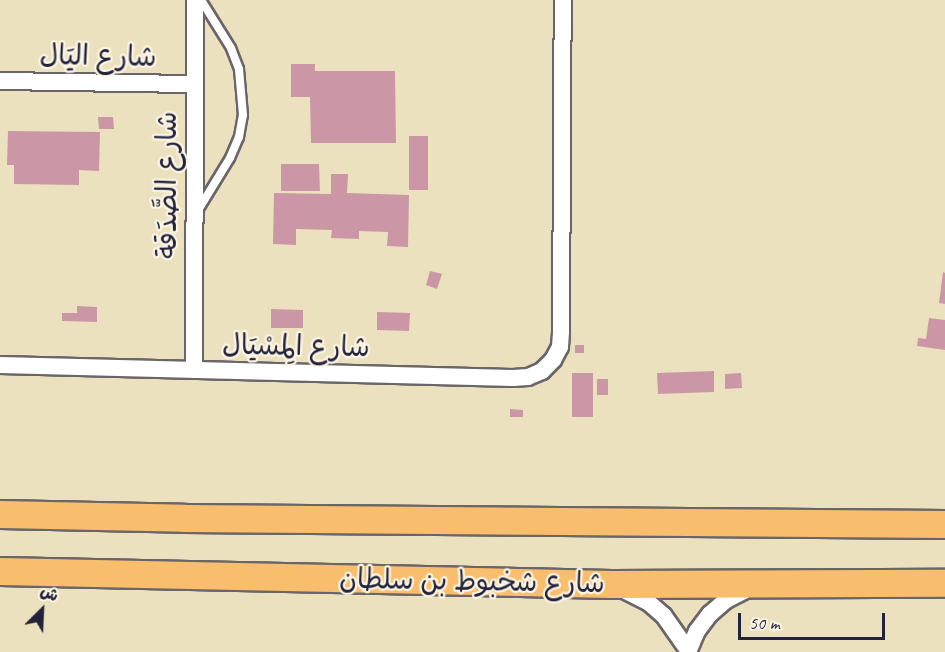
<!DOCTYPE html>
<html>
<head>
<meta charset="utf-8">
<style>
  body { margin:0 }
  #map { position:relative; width:945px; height:652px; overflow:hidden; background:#ece1be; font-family:Caveat,"Playpen Sans Arabic",sans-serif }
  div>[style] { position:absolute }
  .building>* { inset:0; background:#cb97a7 }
  .roads { filter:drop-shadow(2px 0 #696569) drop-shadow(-2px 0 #696569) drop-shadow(0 2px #696569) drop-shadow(0 -2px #696569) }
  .service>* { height:8px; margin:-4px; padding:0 4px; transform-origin:4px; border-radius:4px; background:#fff }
  .minor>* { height:16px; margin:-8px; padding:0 8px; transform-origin:8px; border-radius:8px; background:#fff }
  .primary>* { height:27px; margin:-13.5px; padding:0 13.5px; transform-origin:13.5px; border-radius:13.5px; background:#f9be6d }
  span { translate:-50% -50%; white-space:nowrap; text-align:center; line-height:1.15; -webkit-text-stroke:4.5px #fcf5e5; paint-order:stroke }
  .street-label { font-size:28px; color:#22223b }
  .north { position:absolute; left:12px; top:580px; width:60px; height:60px; -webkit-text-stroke:4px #fcf5e5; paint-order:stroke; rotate:24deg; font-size:16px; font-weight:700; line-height:24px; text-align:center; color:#22223b }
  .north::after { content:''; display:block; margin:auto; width:21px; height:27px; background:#22223b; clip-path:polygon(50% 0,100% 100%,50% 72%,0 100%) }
  .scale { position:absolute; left:738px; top:613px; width:147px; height:27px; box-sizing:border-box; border:3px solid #22223b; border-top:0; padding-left:8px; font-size:18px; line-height:21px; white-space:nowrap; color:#22223b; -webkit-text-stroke:4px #fcf5e5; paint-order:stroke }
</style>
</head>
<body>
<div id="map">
  <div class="building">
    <i style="clip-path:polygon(291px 64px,315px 64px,315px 71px,395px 71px,396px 143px,311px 143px,310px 97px,291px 97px)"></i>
    <i style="clip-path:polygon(98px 117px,113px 117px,114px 129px,99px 129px)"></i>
    <i style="clip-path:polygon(8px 131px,100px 132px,99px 171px,79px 170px,79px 185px,14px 184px,14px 165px,7px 165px)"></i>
    <i style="clip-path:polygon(409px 136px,428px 136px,428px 190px,409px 190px)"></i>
    <i style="clip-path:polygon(281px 164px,319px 164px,320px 191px,281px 191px)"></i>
    <i style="clip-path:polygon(331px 174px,348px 174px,347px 193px,409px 195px,408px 247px,387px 246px,388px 232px,359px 231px,359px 239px,331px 238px,332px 230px,296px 229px,296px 245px,273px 244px,274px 193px,331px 194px)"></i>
    <i style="clip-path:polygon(430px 271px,442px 274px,437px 289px,426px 285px)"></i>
    <i style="clip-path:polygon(943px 272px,945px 273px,945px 304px,939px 303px)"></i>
    <i style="clip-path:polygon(77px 306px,97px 307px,97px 322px,62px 321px,62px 313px,77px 313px)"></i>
    <i style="clip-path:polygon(271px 309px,303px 310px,303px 328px,271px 328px)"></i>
    <i style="clip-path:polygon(377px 312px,410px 313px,409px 331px,377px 330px)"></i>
    <i style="clip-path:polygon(929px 318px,945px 320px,945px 350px,917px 346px,918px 338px,926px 339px)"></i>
    <i style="clip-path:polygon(575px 345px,584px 345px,584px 353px,575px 353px)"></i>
    <i style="clip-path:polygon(714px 371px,714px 392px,658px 394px,657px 373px)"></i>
    <i style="clip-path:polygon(572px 373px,593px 373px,593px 417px,572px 417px)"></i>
    <i style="clip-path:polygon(741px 373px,742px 388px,725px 389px,725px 374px)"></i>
    <i style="clip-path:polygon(597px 379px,608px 379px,608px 395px,597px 395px)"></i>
    <i style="clip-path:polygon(510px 409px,523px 410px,523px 417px,510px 417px)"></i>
  </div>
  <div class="roads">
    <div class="service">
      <i style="left:197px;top:212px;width:63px;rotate:-58.6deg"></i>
      <i style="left:230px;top:158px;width:23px;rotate:-67deg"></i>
      <i style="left:239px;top:137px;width:22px;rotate:-80deg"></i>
      <i style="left:243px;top:115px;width:46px;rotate:-95deg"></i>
      <i style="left:239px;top:69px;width:22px;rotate:-111deg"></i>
      <i style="left:231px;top:48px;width:57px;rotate:-122deg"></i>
    </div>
    <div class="minor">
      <i style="left:0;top:81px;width:194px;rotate:0.9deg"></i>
      <i style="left:0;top:365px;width:513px;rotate:1.45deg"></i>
      <i style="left:513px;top:378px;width:15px;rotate:-4deg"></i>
      <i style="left:528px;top:377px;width:15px;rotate:-23deg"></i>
      <i style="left:542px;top:371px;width:16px;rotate:-45deg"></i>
      <i style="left:553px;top:360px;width:15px;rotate:-62deg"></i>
      <i style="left:560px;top:347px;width:16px;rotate:-86deg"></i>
      <i style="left:561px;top:331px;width:331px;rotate:-89.7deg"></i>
      <i style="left:194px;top:370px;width:370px;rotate:-89.8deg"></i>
      <i style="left:622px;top:589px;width:29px;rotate:27deg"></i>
      <i style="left:648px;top:602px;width:21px;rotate:41deg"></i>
      <i style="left:664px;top:616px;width:42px;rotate:54.8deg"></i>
      <i style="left:688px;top:652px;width:23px;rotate:-67deg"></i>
      <i style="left:697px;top:631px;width:21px;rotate:-53deg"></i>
      <i style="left:710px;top:614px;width:21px;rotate:-41deg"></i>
      <i style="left:726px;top:600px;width:29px;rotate:-27deg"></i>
    </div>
    <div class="primary">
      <i style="left:0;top:514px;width:184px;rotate:1.2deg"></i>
      <i style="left:184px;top:518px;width:761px;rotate:0.45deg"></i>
      <i style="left:0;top:571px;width:611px;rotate:1.22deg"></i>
      <i style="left:611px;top:584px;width:334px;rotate:-0.2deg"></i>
    </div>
  </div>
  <div class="street-label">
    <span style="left:98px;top:56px;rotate:1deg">شارع اليَال</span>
    <span style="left:167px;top:185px;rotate:-90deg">شارع الصَّدَقة</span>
    <span style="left:296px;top:346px;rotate:1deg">شارع المِسْيَال</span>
    <span style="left:472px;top:581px;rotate:1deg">شارع شخبوط بن سلطان</span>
  </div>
  <div class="north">ش</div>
  <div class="scale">50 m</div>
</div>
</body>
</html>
